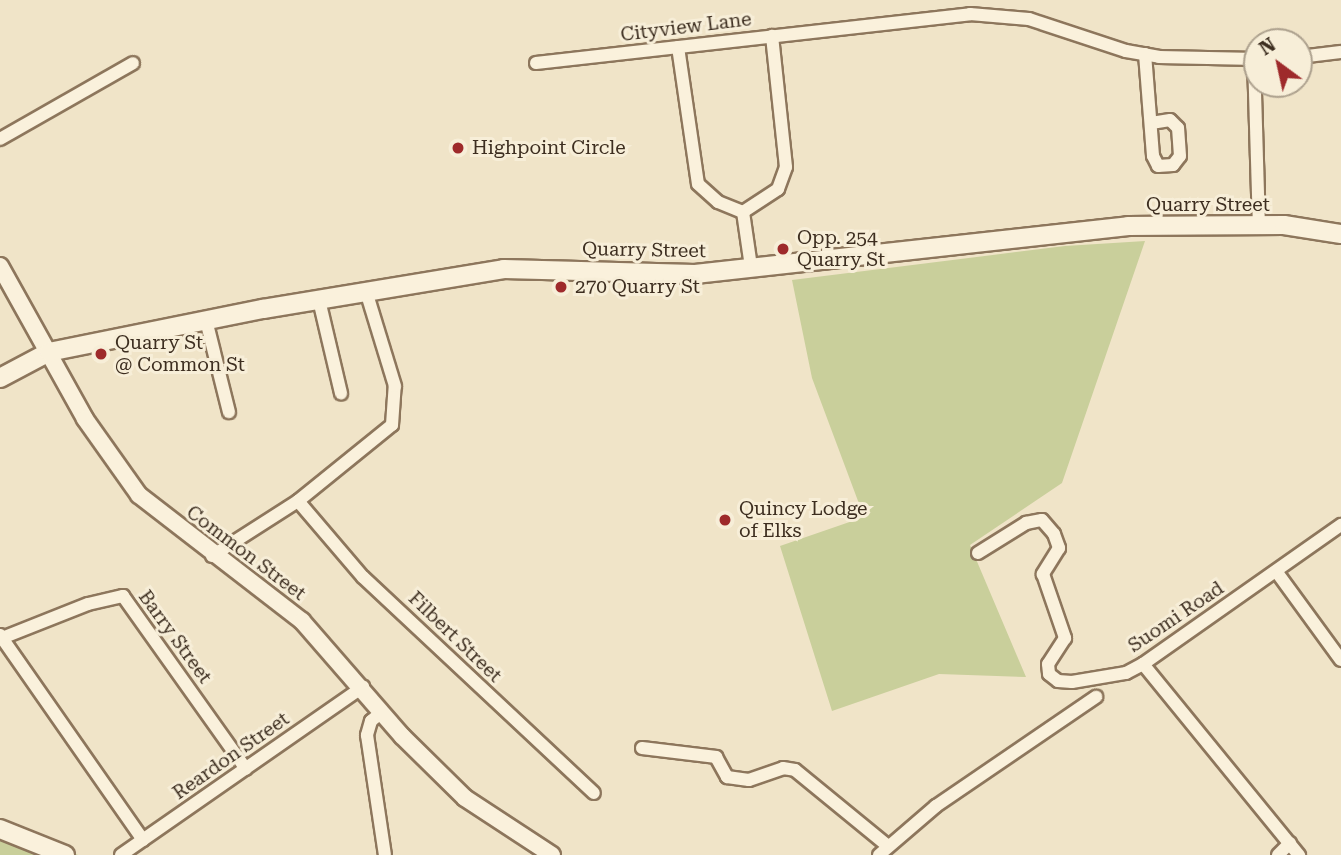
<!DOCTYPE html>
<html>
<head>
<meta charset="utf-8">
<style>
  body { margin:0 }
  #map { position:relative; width:1341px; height:855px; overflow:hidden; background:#f0e4c8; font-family:"Roboto Serif",serif }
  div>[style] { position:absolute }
  .green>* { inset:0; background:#c9cf9b }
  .roads { filter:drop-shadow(2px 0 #8d765c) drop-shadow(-2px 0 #8d765c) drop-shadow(0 2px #8d765c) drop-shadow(0 -2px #8d765c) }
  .minor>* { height:12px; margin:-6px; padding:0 6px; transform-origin:6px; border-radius:6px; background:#faf1dc }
  .tertiary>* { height:16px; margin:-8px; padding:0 8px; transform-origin:8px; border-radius:8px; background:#faf1dc }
  .secondary>* { height:18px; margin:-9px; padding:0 9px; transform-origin:9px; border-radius:9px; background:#faf1dc }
  .dots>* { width:19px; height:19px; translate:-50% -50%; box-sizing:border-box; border:4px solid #f7eed8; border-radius:50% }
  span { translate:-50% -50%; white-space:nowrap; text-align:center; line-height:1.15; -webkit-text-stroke:6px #f7eed8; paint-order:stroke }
  .street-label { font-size:19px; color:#3d2e20 }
  .poi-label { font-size:19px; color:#3d2e20 }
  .left { translate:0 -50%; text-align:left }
  .north { position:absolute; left:1243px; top:28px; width:70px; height:70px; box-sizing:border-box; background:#f7eed8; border:2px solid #ada18e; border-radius:50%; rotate:327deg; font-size:19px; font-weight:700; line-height:28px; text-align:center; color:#3d2e20 }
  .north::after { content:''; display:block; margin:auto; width:24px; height:32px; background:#9e2a2b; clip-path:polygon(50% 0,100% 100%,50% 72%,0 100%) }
</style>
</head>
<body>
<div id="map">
  <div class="green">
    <i style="clip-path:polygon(1145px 241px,1062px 483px,970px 545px,1026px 677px,939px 674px,832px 711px,780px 546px,864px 517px,812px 378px,792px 280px,1065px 246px)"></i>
    <i style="clip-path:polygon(0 825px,41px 838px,78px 855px,0 855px)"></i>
  </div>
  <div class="roads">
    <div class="minor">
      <i style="left:678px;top:47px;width:138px;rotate:81.7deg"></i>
      <i style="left:698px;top:184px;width:27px;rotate:42deg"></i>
      <i style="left:718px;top:202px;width:27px;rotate:22deg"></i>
      <i style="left:743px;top:212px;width:42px;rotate:-33.3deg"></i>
      <i style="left:778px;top:189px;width:23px;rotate:-70deg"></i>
      <i style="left:786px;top:167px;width:132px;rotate:-96.1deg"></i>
      <i style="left:1145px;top:54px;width:102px;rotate:85.5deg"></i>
      <i style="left:1153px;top:156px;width:11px;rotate:63deg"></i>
      <i style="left:1158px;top:166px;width:15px;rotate:-4deg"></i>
      <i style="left:1173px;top:165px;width:11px;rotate:-52deg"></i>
      <i style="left:1180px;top:156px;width:28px;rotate:-94deg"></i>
      <i style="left:1178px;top:128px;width:11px;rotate:-135deg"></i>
      <i style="left:1170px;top:120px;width:19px;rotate:171deg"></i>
      <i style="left:1299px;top:57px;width:42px;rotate:-6.8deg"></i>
      <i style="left:1254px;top:59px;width:168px;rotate:88.3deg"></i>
      <i style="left:536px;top:63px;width:437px;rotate:-6.4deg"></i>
      <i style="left:970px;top:14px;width:59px;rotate:4.8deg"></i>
      <i style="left:1029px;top:19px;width:102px;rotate:18.3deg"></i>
      <i style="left:1126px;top:51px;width:34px;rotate:10deg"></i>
      <i style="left:1159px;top:57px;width:98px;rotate:1.2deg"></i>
      <i style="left:0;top:139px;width:153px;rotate:-29.7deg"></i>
      <i style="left:743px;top:212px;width:56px;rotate:81.7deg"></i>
      <i style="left:319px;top:300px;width:96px;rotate:76.7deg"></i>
      <i style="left:206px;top:320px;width:95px;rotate:76deg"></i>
      <i style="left:298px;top:501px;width:100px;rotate:49.5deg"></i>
      <i style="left:363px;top:577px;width:316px;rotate:43.1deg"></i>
      <i style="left:978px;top:553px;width:57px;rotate:-32deg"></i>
      <i style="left:1026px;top:523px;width:16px;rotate:-11deg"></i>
      <i style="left:1042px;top:520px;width:18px;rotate:49deg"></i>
      <i style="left:1054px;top:534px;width:15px;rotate:70deg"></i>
      <i style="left:1059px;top:548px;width:31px;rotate:122deg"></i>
      <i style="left:1043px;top:574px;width:68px;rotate:71deg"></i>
      <i style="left:1065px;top:638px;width:31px;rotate:123deg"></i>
      <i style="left:1048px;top:664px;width:10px;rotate:84deg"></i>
      <i style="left:1049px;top:674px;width:11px;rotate:38deg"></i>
      <i style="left:1058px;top:681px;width:14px;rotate:4deg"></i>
      <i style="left:1072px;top:682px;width:55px;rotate:-9.5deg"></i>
      <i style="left:1126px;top:673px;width:19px;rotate:-28deg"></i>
      <i style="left:1143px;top:664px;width:242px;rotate:-35.1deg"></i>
      <i style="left:212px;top:556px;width:102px;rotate:-32.6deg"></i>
      <i style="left:298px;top:501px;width:121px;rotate:-39deg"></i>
      <i style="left:392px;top:425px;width:39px;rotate:-86deg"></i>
      <i style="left:395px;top:386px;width:99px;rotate:-107deg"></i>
      <i style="left:1276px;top:571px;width:110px;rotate:53.9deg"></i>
      <i style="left:0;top:635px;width:250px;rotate:55.1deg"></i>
      <i style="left:2px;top:638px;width:92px;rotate:-21.6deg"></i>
      <i style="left:88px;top:604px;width:36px;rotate:-13deg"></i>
      <i style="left:123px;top:596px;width:212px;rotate:54.6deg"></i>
      <i style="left:1143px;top:664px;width:247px;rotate:50.8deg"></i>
      <i style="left:382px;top:712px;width:14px;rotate:141deg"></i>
      <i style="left:371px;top:721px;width:15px;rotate:106deg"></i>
      <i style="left:367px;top:735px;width:121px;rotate:81.5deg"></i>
      <i style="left:642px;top:748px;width:75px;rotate:6.9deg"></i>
      <i style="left:716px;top:757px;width:23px;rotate:61deg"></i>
      <i style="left:727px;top:777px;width:22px;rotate:8deg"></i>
      <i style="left:749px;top:780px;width:36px;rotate:-19deg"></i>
      <i style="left:783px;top:768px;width:12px;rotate:9deg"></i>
      <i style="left:795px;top:770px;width:120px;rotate:39.3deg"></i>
      <i style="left:121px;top:855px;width:295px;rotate:-34.8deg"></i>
      <i style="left:879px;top:855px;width:75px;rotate:-40.7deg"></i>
      <i style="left:936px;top:806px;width:194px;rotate:-34.3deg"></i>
      <i style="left:1278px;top:855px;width:17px;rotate:-45deg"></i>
    </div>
    <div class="tertiary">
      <i style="left:0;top:266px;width:175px;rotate:60.9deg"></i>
      <i style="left:85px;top:419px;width:93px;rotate:54.6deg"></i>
      <i style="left:139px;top:495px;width:206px;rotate:37.7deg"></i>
      <i style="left:302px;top:621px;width:152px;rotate:49deg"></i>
      <i style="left:402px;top:736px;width:88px;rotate:44.5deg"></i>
      <i style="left:465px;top:798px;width:104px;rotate:33.2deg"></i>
    </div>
    <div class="secondary">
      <i style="left:0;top:378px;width:55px;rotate:-28deg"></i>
      <i style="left:49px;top:352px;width:218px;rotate:-11.4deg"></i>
      <i style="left:263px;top:309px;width:244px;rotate:-9.4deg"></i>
      <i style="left:504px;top:269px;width:191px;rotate:1.5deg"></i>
      <i style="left:695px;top:274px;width:436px;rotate:-6.3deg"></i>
      <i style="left:1128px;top:226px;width:156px;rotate:-0.4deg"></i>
      <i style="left:1284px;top:225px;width:58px;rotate:9deg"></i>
      <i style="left:0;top:829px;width:70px;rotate:21.8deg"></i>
    </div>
  </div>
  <div class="dots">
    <i style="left:458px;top:148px;background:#9e2a2b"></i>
    <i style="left:783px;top:249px;background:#9e2a2b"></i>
    <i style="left:561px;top:287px;background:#9e2a2b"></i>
    <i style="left:101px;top:354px;background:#9e2a2b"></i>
    <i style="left:725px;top:520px;background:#9e2a2b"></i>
  </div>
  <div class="street-label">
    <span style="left:686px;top:27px;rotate:-7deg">Cityview Lane</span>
    <span style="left:1208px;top:205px">Quarry Street</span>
    <span style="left:644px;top:250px;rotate:1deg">Quarry Street</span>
    <span style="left:246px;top:553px;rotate:37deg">Common Street</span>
    <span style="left:1176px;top:617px;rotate:-34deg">Suomi Road</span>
    <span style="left:175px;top:637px;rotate:54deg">Barry Street</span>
    <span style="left:455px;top:637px;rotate:44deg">Filbert Street</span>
    <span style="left:231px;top:756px;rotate:-35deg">Reardon Street</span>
  </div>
  <div class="poi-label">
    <span class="left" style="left:472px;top:148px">Highpoint Circle</span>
    <span class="left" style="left:797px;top:249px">Opp. 254<br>Quarry St</span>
    <span class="left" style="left:575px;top:287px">270 Quarry St</span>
    <span class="left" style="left:115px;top:354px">Quarry St<br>@ Common St</span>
    <span class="left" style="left:739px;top:520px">Quincy Lodge<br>of Elks</span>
  </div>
  <div class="north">N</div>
</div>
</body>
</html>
